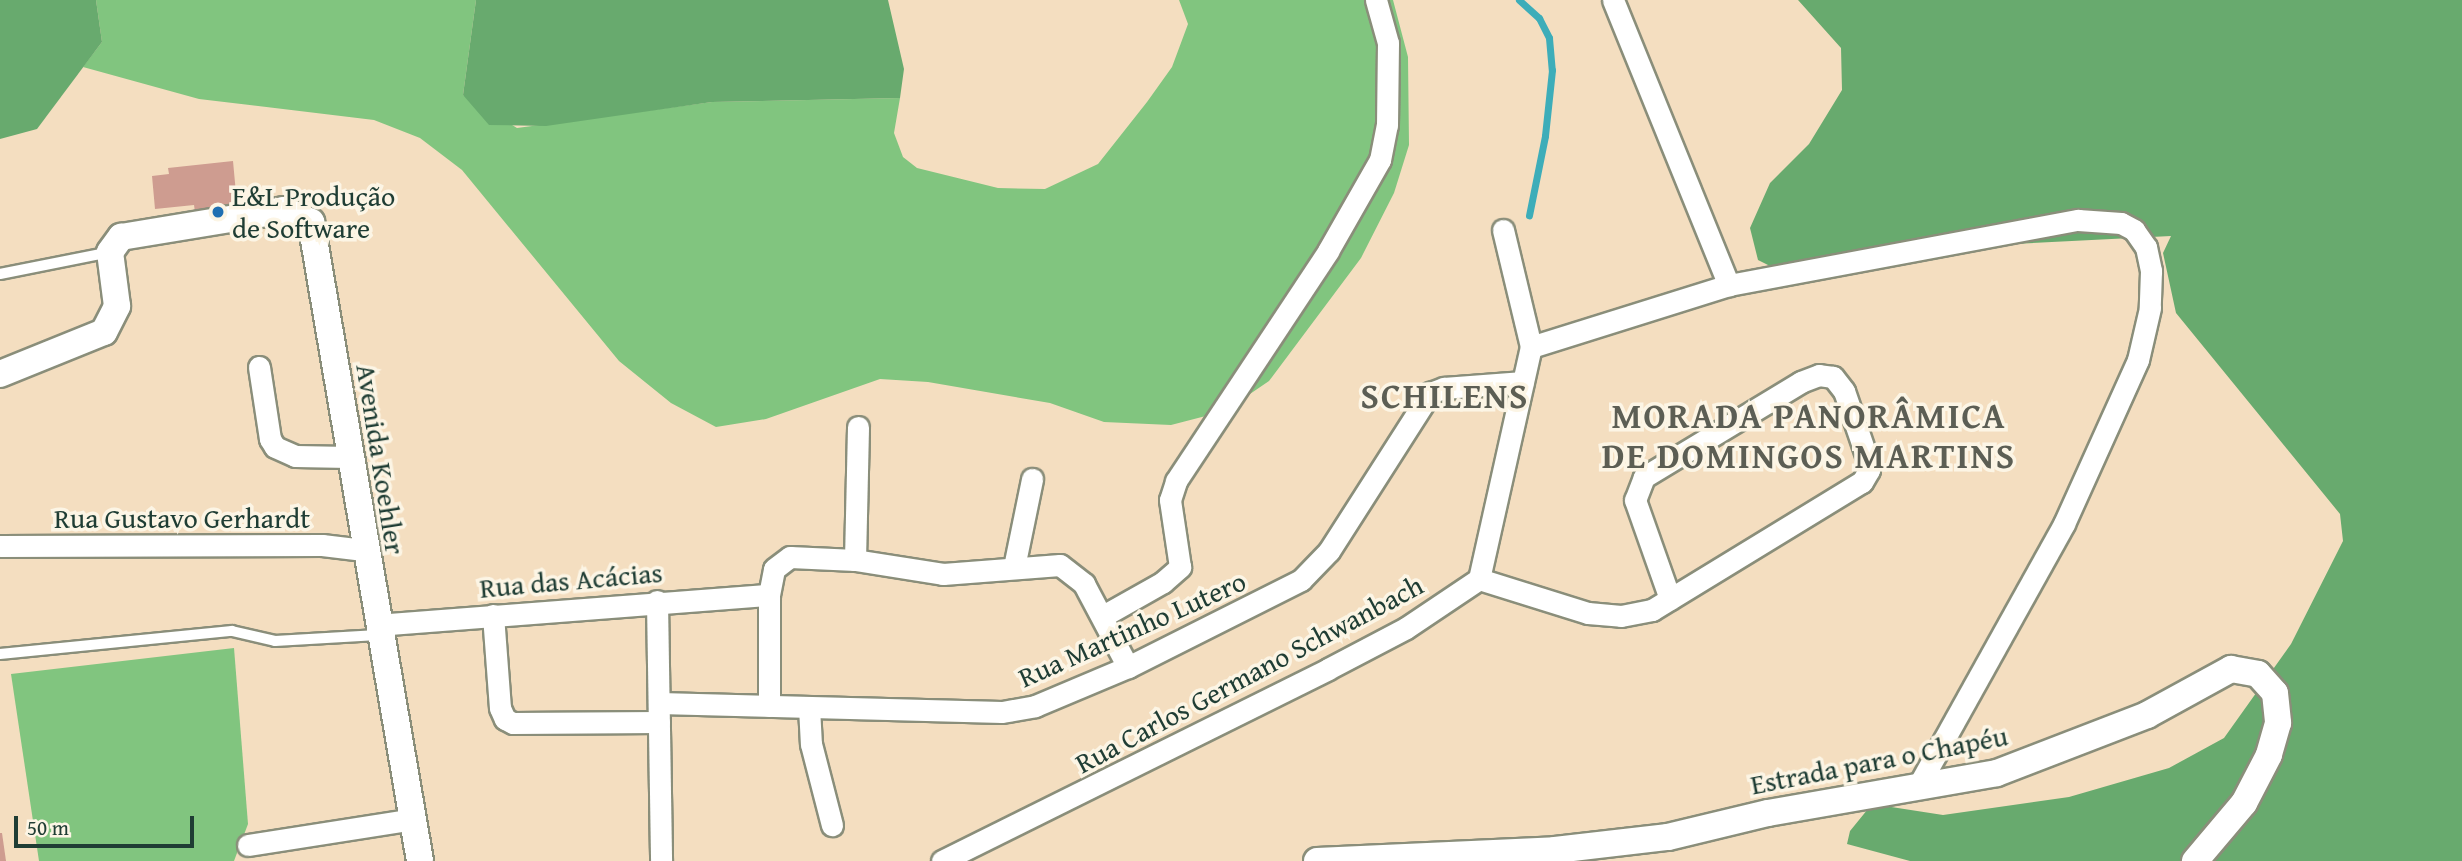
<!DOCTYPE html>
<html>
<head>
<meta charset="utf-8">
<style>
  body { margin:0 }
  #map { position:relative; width:2462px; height:861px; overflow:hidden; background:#f4dec0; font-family:"Gentium Book Plus",serif }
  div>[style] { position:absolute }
  .green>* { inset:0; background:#81c57f }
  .forest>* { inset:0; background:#68aa6e }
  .stream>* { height:7px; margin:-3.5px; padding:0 3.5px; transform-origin:3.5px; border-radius:3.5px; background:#3dadb9 }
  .building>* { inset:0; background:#ce9c90 }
  .roads { filter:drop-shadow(2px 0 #8a8e7a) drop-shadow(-2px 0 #8a8e7a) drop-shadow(0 2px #8a8e7a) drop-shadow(0 -2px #8a8e7a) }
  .service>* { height:10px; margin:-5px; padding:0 5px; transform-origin:5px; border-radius:5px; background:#fff }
  .minor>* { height:21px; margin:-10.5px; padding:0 10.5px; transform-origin:10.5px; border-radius:10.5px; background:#fff }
  .tertiary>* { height:26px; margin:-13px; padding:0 13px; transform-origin:13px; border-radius:13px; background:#fff }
  .dots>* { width:19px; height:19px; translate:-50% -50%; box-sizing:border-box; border:4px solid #fcf5e5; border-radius:50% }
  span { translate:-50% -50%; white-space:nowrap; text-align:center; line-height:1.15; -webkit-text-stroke:7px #fcf5e5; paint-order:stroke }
  .poi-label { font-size:28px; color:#1f3d34 }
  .left { translate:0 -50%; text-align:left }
  .street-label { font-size:28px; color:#1f3d34 }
  .district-label { font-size:35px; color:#5c5e54; font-weight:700; letter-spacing:2px }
  .scale { position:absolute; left:14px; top:816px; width:180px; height:32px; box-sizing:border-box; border:4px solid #1f3d34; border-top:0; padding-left:9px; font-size:21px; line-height:24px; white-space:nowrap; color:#1f3d34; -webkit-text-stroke:5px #fcf5e5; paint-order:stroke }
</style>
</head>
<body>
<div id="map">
  <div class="green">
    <i style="clip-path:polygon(96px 0,476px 0,463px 95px,517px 128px,712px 102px,900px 98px,894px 133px,903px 157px,917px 168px,998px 188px,1045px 189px,1098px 164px,1147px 102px,1172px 67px,1188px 24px,1179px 0,1393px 0,1408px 57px,1409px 145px,1394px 193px,1361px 258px,1269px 381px,1225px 411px,1171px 425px,1104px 422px,1050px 403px,928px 382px,880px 379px,766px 419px,716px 427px,671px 403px,619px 361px,462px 170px,420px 138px,374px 120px,199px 99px,83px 67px,102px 42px)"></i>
    <i style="clip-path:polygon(234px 648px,248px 824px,234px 861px,39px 861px,11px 674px)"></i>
  </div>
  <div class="forest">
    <i style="clip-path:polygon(0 0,96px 0,102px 42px,37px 129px,0 139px)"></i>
    <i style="clip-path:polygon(476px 0,888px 0,904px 69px,900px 98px,712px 102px,546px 126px,489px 125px,463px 95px)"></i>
    <i style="clip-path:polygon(1798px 0,2462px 0,2462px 861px,1910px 861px,1847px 844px,1850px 831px,1872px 804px,1943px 815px,2069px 797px,2169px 768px,2224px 738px,2291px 644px,2343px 541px,2340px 514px,2176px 313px,2163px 253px,2171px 236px,1934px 248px,1876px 259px,1804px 283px,1758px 260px,1750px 228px,1770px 183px,1809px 144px,1842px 90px,1841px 48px)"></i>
  </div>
  <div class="stream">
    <i style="left:1519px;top:0;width:27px;rotate:42deg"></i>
    <i style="left:1539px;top:18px;width:22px;rotate:63deg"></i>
    <i style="left:1549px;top:38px;width:32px;rotate:85deg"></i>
    <i style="left:1552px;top:70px;width:66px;rotate:96.1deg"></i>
    <i style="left:1545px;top:136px;width:81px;rotate:101.4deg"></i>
  </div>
  <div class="building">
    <i style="clip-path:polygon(233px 161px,238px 215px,196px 219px,194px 205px,155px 209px,152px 176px,169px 174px,168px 168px)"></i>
    <i style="clip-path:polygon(0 833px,2px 833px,6px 861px,0 861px)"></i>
  </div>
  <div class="roads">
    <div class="service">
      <i style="left:0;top:274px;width:112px;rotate:-11.3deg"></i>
      <i style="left:0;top:654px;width:233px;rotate:-5.7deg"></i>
      <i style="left:232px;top:631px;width:44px;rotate:13.1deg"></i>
      <i style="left:275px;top:641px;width:103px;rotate:-3.3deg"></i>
    </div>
    <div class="minor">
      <i style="left:1613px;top:0;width:308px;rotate:67.9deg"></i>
      <i style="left:1503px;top:230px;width:120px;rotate:76.5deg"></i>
      <i style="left:259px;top:367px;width:73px;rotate:81.3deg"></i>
      <i style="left:270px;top:439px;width:9px;rotate:58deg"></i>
      <i style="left:275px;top:447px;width:22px;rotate:24deg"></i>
      <i style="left:295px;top:456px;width:54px;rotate:1.1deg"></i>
      <i style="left:0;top:546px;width:322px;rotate:-0.2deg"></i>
      <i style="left:322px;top:545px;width:42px;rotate:6.8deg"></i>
      <i style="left:855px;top:560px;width:133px;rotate:-88.7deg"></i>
      <i style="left:1014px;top:567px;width:90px;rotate:-78.4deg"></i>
      <i style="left:1479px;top:579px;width:114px;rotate:17.3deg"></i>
      <i style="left:1588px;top:613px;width:33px;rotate:5deg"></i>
      <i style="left:1621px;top:616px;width:32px;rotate:-11deg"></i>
      <i style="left:1652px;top:610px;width:246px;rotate:-31.4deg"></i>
      <i style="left:1862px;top:482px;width:14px;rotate:-60deg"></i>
      <i style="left:1869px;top:470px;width:12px;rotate:-99deg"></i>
      <i style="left:1867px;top:458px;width:71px;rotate:-108.9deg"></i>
      <i style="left:1844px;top:391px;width:18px;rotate:-128deg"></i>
      <i style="left:1833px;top:377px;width:14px;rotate:-172deg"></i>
      <i style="left:1819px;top:375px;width:19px;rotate:159deg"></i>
      <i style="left:1801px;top:382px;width:184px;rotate:148.8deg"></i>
      <i style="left:1644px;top:477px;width:25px;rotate:111deg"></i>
      <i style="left:1635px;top:500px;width:105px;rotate:70.5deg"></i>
      <i style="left:657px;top:601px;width:260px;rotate:89.1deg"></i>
      <i style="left:493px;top:615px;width:93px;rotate:85.7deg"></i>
      <i style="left:500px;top:708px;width:12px;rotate:66deg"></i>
      <i style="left:505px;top:719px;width:9px;rotate:27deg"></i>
      <i style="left:513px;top:723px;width:146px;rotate:-0.4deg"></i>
      <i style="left:1103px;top:616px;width:69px;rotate:-29.5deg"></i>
      <i style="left:1163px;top:582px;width:23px;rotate:-41deg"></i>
      <i style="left:1180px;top:567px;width:68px;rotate:-98.5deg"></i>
      <i style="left:1170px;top:500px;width:20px;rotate:-72deg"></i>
      <i style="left:1176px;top:481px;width:276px;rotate:-56.5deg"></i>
      <i style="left:1328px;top:251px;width:105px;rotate:-60.3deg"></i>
      <i style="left:1380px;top:160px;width:36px;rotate:-79deg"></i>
      <i style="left:1387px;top:125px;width:82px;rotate:-89.3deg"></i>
      <i style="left:1388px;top:43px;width:45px;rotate:-105.6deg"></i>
      <i style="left:377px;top:625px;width:393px;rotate:-4.4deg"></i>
      <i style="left:659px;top:703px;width:343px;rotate:1.5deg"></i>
      <i style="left:1002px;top:712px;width:34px;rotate:-10deg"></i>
      <i style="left:1035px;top:706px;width:101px;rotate:-22.8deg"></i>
      <i style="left:1128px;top:667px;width:194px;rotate:-26.7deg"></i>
      <i style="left:1301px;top:580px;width:40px;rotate:-46deg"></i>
      <i style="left:1329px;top:551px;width:188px;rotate:-57.4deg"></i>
      <i style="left:1430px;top:393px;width:15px;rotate:-20deg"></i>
      <i style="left:1444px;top:388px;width:79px;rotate:-4.3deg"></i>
      <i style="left:769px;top:706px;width:111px;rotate:-90deg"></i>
      <i style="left:769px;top:595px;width:26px;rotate:-79deg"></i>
      <i style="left:774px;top:569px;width:20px;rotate:-37deg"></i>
      <i style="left:790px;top:557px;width:65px;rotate:2.6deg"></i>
      <i style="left:855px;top:560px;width:89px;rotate:9deg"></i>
      <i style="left:943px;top:574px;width:117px;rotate:-4.4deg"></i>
      <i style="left:1060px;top:565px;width:31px;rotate:38deg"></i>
      <i style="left:1084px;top:584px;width:94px;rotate:62.1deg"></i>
      <i style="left:809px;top:707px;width:37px;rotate:87deg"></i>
      <i style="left:811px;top:744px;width:84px;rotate:75.5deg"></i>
      <i style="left:248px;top:845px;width:168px;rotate:-8.9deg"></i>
      <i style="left:942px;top:861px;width:431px;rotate:-26.4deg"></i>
      <i style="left:1328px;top:669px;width:88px;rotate:-27.7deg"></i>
      <i style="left:1406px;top:628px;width:88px;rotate:-33.9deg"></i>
      <i style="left:1479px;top:579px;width:238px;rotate:-77.4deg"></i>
      <i style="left:1531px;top:347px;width:207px;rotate:-17.4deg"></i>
      <i style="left:1729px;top:285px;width:355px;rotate:-10.6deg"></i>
      <i style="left:2078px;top:220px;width:43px;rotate:4deg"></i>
      <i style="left:2121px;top:223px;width:15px;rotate:28deg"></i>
      <i style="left:2134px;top:230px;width:21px;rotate:55deg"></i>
      <i style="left:2146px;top:247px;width:25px;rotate:78deg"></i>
      <i style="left:2151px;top:271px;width:37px;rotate:92deg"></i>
      <i style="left:2150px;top:308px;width:53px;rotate:103deg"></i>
      <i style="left:2138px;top:360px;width:180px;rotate:114.3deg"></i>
      <i style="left:2064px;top:524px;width:300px;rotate:119.1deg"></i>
    </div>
    <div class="tertiary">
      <i style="left:0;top:374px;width:112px;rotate:-22deg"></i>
      <i style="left:104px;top:332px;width:29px;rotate:-63deg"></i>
      <i style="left:117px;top:306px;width:54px;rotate:-97.4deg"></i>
      <i style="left:110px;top:252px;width:19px;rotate:-54deg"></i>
      <i style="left:121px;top:237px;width:165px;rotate:-9.4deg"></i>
      <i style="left:284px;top:210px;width:30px;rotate:24deg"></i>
      <i style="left:311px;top:222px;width:648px;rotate:80.32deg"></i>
      <i style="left:1317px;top:861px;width:238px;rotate:-2.6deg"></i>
      <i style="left:1555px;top:850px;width:114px;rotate:-6.6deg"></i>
      <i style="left:1668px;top:837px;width:103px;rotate:-13.5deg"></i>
      <i style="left:1768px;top:813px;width:232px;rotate:-9.9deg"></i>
      <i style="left:1997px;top:773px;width:161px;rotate:-21.1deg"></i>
      <i style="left:2147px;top:715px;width:96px;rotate:-28.7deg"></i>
      <i style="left:2231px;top:669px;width:27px;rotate:10deg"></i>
      <i style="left:2258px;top:674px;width:25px;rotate:48deg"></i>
      <i style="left:2275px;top:693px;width:30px;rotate:84deg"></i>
      <i style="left:2278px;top:723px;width:33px;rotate:106deg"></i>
      <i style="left:2269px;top:755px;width:54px;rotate:117.5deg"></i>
      <i style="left:2244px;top:803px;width:76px;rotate:130.2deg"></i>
    </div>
  </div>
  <div class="dots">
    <i style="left:218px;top:212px;background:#1f6fb2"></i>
  </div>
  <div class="poi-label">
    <span class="left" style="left:232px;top:212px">E&amp;L Produção<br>de Software</span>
  </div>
  <div class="street-label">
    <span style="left:381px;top:459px;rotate:81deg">Avenida Koehler</span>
    <span style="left:182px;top:518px">Rua Gustavo Gerhardt</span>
    <span style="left:571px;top:580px;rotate:-5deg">Rua das Acácias</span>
    <span style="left:1132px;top:629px;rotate:-24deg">Rua Martinho Lutero</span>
    <span style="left:1249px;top:674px;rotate:-28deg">Rua Carlos Germano Schwanbach</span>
    <span style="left:1879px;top:760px;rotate:-11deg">Estrada para o Chapéu</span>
  </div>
  <div class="district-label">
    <span style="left:1445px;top:396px">SCHILENS</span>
    <span style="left:1809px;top:436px">MORADA PANORÂMICA<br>DE DOMINGOS MARTINS</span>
  </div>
  <div class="scale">50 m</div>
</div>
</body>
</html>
